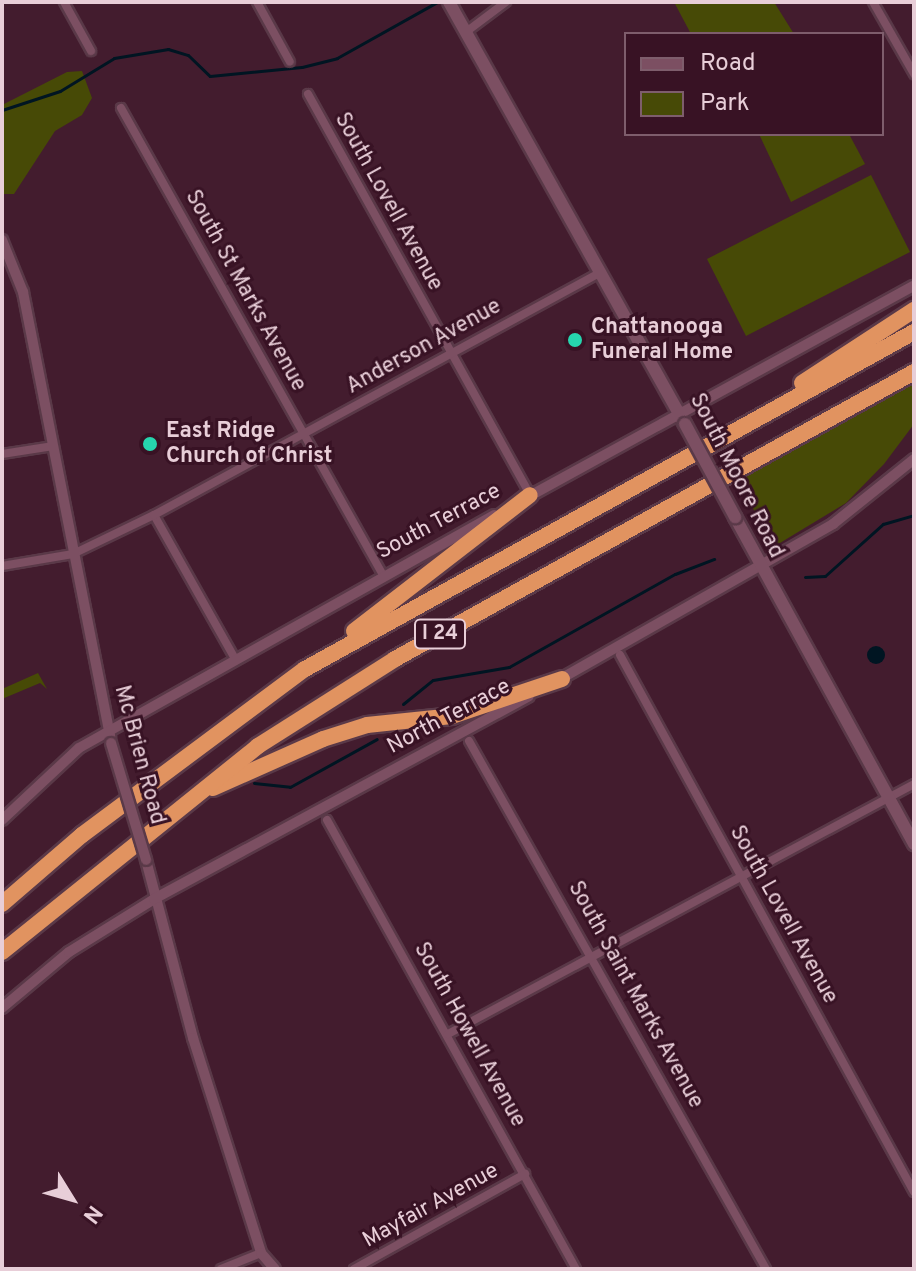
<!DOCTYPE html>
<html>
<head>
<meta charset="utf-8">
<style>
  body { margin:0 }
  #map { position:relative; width:916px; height:1271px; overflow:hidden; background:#431c2e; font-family:Overpass,sans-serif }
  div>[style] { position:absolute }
  .green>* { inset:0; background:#474a06 }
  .water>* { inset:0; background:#001522 }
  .round { border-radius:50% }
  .stream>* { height:3px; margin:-1.5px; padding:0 1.5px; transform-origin:1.5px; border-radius:1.5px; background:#001522 }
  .roads { filter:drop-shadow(2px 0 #5a3948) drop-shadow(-2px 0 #5a3948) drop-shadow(0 2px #5a3948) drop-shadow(0 -2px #5a3948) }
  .minor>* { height:8px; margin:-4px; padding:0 4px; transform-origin:4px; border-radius:4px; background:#7c4f62 }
  .tertiary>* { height:10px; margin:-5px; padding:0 5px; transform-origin:5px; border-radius:5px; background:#7c4f62 }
  .secondary>* { height:12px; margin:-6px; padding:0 6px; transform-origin:6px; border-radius:6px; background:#7c4f62 }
  .motorway>* { height:16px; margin:-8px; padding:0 8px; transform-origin:8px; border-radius:8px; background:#e19360 }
  .bridges { filter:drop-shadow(2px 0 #5a3948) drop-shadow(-2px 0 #5a3948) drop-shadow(0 2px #5a3948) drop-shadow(0 -2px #5a3948) }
  .tertiary-bridge>* { height:10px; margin:-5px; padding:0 5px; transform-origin:5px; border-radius:5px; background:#7c4f62 }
  .secondary-bridge>* { height:12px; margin:-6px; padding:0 6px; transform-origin:6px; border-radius:6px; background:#7c4f62 }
  .dots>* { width:22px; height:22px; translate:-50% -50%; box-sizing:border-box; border:4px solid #381224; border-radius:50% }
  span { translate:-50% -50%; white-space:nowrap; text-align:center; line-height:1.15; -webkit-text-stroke:6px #381224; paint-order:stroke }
  .shield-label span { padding:2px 6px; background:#381224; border:2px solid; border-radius:6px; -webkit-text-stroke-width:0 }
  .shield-label { font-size:20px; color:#e8ced8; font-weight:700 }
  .street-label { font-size:22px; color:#e8ced8 }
  .poi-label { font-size:22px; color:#e8ced8; font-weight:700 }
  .left { translate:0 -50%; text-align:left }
  .frame { position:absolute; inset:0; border:4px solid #e8ced8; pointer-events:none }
  .legend { position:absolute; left:624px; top:32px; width:260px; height:104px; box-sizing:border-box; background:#381224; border:2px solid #7e5d6c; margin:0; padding:10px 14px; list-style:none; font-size:24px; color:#e8ced8 }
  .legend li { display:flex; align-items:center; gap:16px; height:40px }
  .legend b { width:40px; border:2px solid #7e5d6c }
  .north { position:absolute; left:32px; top:1159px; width:80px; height:80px; -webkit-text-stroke:6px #381224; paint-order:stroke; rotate:127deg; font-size:22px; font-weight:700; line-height:32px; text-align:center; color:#e8ced8 }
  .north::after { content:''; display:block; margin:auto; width:28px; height:36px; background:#e8ced8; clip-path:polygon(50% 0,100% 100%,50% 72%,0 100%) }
</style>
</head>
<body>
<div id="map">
  <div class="green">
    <i style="clip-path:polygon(674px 2px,774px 2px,794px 34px,691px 34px)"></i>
    <i style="clip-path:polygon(82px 71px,92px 98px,82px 115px,55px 131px,14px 194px,2px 194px,2px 105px,67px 72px)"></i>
    <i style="clip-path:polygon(759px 134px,849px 134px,865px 164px,791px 202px)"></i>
    <i style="clip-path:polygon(871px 175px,910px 252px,746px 336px,707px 259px)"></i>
    <i style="clip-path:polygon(914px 379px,914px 424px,884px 464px,846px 503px,775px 546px,735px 478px)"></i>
    <i style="clip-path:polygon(38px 673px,47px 689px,40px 683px,2px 699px,2px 689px)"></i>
  </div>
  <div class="water">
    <i class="round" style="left:867px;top:646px;width:18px;height:18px"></i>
  </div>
  <div class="stream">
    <i style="left:2px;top:110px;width:61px;rotate:-18.1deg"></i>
    <i style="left:60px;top:91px;width:63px;rotate:-31.4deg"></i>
    <i style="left:114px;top:58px;width:55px;rotate:-9.5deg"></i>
    <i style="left:168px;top:49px;width:21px;rotate:17deg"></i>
    <i style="left:188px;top:55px;width:30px;rotate:44deg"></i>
    <i style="left:210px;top:76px;width:92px;rotate:-5.6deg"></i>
    <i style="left:302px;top:67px;width:36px;rotate:-14deg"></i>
    <i style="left:337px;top:58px;width:115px;rotate:-29.2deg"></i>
    <i style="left:805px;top:577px;width:20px;rotate:-3deg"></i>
    <i style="left:825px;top:576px;width:78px;rotate:-41.9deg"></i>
    <i style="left:883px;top:524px;width:32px;rotate:-16deg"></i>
    <i style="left:403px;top:704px;width:38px;rotate:-39deg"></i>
    <i style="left:433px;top:680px;width:77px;rotate:-9.7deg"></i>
    <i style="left:509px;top:667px;width:190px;rotate:-29.3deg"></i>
    <i style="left:675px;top:574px;width:42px;rotate:-21deg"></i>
    <i style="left:254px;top:783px;width:36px;rotate:6deg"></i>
    <i style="left:290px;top:787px;width:99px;rotate:-28.9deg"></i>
  </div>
  <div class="roads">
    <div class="minor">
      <i style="left:64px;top:2px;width:56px;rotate:61.1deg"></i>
      <i style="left:257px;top:2px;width:68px;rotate:61.2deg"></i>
      <i style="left:873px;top:2px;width:83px;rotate:60.3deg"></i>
      <i style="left:466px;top:32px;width:50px;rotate:-36.9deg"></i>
      <i style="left:308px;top:94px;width:458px;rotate:61deg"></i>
      <i style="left:121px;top:108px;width:535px;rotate:60.71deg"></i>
      <i style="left:2px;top:454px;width:52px;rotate:-8.9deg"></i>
      <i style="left:154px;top:515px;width:165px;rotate:60.6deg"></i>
      <i style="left:2px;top:566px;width:72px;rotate:-9.6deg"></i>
      <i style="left:73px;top:554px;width:90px;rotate:-25.7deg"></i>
      <i style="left:154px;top:515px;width:509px;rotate:-28.53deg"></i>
      <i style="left:620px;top:655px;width:612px;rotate:61.3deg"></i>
      <i style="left:469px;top:741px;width:606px;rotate:60.64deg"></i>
      <i style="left:327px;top:820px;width:513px;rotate:60.99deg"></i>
      <i style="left:448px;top:1034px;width:529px;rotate:-28.21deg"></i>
      <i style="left:221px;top:1269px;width:43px;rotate:-21.8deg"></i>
      <i style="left:354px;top:1269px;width:196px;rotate:-29.1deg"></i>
    </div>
    <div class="tertiary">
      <i style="left:2px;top:240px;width:56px;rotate:68deg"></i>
      <i style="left:23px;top:292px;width:453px;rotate:78.9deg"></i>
      <i style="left:526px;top:498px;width:442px;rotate:-28.7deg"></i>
      <i style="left:557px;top:681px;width:318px;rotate:-29.6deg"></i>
      <i style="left:833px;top:524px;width:104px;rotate:-38.7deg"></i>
      <i style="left:2px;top:820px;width:105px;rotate:-43.1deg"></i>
      <i style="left:79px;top:748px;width:476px;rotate:-29.3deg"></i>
      <i style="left:146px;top:860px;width:184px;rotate:75.2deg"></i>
      <i style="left:193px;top:1038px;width:225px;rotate:72.4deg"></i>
      <i style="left:261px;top:1253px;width:21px;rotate:49deg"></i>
      <i style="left:2px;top:1008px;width:87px;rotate:-39.9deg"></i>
      <i style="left:69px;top:952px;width:100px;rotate:-31.9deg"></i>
      <i style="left:154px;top:899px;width:426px;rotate:-28.4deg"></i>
    </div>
    <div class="secondary">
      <i style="left:449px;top:2px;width:484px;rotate:60.8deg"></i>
      <i style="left:735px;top:517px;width:373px;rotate:61.3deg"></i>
    </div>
    <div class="motorway">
      <i style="left:802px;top:383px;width:134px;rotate:-33.1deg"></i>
      <i style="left:354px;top:631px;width:222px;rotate:-37.7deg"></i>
      <i style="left:213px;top:788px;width:120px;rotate:-24deg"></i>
      <i style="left:323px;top:739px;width:46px;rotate:-17.7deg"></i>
      <i style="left:367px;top:725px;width:85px;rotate:-6deg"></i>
      <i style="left:452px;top:716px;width:116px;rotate:-18.6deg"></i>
      <i style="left:2px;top:904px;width:106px;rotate:-40.8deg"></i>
      <i style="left:82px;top:835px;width:278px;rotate:-36.7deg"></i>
      <i style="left:305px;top:669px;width:696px;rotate:-28.96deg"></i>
      <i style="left:2px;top:952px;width:329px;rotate:-38.8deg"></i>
      <i style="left:258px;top:746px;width:162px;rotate:-32.4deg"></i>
      <i style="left:395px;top:659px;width:593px;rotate:-28.94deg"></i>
    </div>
  </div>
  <div class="bridges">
    <div class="tertiary-bridge">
      <i style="left:111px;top:743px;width:122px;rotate:73.3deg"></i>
    </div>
    <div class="secondary-bridge">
      <i style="left:685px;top:424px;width:106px;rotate:61.7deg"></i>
    </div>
  </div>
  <div class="dots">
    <i style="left:575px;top:340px;background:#26d5ae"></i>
    <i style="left:150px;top:444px;background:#26d5ae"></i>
  </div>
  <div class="shield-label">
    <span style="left:440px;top:634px">I 24</span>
  </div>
  <div class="street-label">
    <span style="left:388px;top:202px;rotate:61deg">South Lovell Avenue</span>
    <span style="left:245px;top:291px;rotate:61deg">South St Marks Avenue</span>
    <span style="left:424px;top:347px;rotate:-29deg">Anderson Avenue</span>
    <span style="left:736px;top:476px;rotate:63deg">South Moore Road</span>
    <span style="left:439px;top:522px;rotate:-28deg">South Terrace</span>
    <span style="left:449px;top:717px;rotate:-28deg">North Terrace</span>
    <span style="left:139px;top:755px;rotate:75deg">Mc Brien Road</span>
    <span style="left:783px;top:915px;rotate:61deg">South Lovell Avenue</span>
    <span style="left:635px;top:995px;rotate:61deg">South Saint Marks Avenue</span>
    <span style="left:469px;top:1035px;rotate:61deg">South Howell Avenue</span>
    <span style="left:431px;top:1206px;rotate:-29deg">Mayfair Avenue</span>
  </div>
  <div class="poi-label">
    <span class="left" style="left:591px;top:340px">Chattanooga<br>Funeral Home</span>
    <span class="left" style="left:166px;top:444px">East Ridge<br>Church of Christ</span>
  </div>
  <div class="frame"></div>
  <ul class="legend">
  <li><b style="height:10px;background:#7c4f62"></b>Road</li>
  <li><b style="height:22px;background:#474a06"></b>Park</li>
  </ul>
  <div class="north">N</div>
</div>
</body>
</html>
